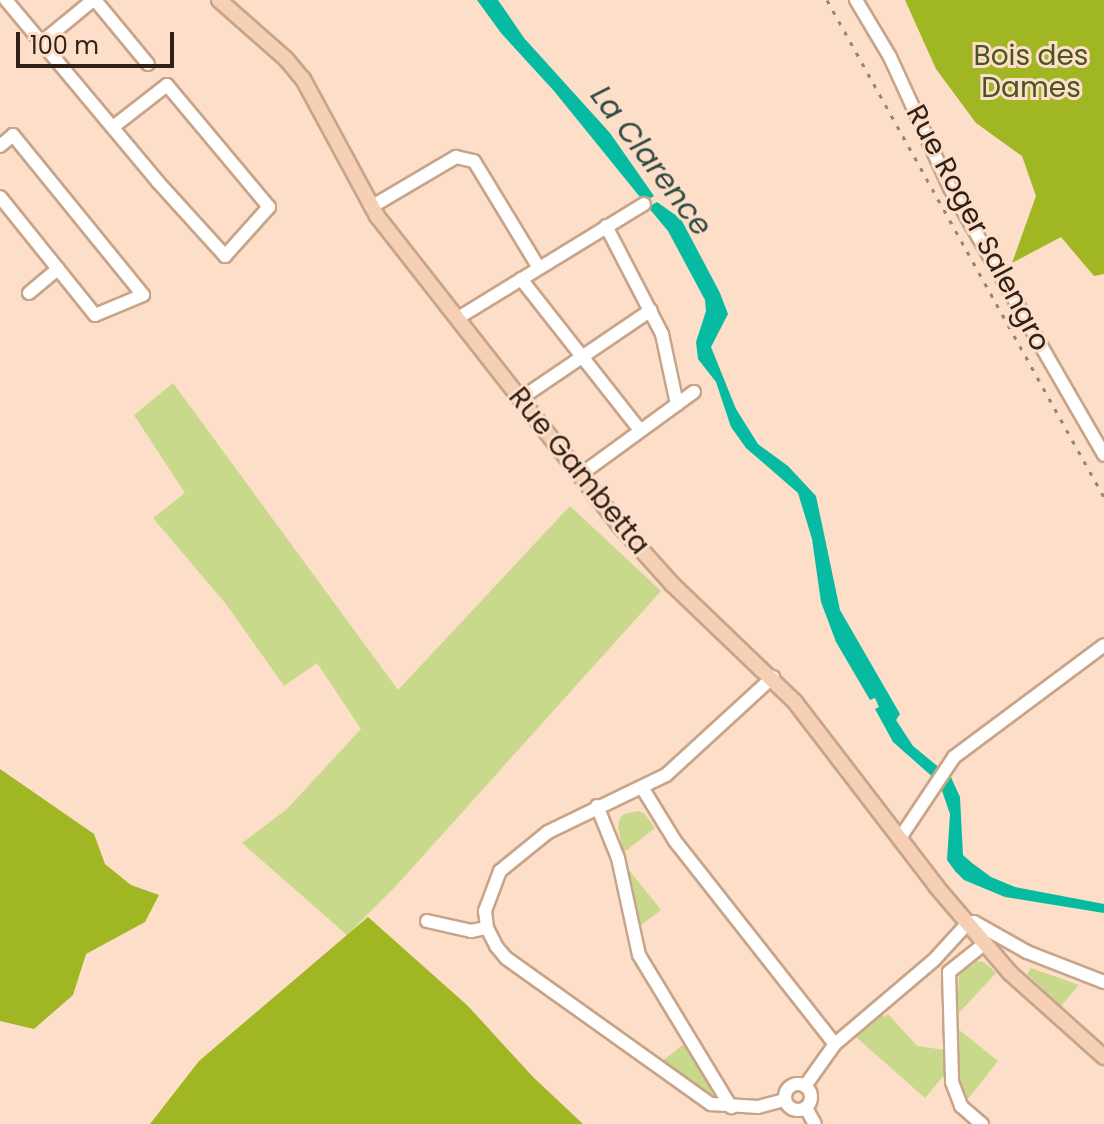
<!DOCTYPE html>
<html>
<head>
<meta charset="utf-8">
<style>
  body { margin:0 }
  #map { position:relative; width:1104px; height:1124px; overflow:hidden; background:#fddec8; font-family:Poppins,sans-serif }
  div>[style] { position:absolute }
  .green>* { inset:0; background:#c8d98b }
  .forest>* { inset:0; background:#a0b623 }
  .water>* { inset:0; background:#07bba2 }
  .roads { filter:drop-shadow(2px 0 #c8a489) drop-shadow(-2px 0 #c8a489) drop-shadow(0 2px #c8a489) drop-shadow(0 -2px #c8a489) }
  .minor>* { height:12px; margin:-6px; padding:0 6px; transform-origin:6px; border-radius:6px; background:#fff }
  .minor>.ring { margin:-6px; padding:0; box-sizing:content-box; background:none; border:12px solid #fff; border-radius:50% }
  .major>* { height:14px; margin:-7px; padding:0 7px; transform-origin:7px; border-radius:7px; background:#f5d0b4 }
  .rail>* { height:3px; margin-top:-1.5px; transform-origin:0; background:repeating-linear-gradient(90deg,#9a8473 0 4px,transparent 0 12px) }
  span { translate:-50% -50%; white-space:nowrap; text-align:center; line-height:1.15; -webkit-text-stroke:6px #fddec8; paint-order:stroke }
  .park-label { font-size:28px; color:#4a541f }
  .street-label { font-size:28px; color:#2f2117 }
  .water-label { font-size:30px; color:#2e4c45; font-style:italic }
  .scale { position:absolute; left:16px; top:32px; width:158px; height:36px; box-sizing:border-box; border:4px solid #2f2117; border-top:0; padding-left:10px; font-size:24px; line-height:28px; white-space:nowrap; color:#2f2117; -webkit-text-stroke:6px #fddec8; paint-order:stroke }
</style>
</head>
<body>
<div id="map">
  <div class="green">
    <i style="clip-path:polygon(173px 383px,398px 690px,570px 506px,661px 591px,395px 887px,347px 935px,242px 843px,287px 809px,361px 729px,317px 663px,284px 686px,226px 604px,153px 518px,185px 493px,134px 415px)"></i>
    <i style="clip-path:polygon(638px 811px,644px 813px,655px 828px,623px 853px,618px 827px,620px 818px,624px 814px)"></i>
    <i style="clip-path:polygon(625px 865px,661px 910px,637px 928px)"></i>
    <i style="clip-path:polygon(974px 961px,984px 962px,996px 973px,957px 1015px,959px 972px,964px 966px,967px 969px,974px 964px)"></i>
    <i style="clip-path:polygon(1031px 968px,1079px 985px,1061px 1006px,1027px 974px)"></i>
    <i style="clip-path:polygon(881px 1013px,884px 1017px,888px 1014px,917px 1046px,945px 1050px,945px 1074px,925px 1098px,856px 1037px)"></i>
    <i style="clip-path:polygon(958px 1029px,998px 1061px,967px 1100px,959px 1080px)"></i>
    <i style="clip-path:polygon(685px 1043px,714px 1090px,711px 1097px,660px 1063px)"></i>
  </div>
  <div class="forest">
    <i style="clip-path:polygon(905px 0,1104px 0,1104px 274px,1094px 276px,1061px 237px,1012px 263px,1036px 196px,1022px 156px,976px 123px,936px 69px)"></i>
    <i style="clip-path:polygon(0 769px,94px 834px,105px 864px,131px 885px,159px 895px,145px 922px,86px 954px,73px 995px,34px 1029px,0 1021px)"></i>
    <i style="clip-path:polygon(368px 917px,468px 1006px,533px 1077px,583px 1124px,150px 1124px,199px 1061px)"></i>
  </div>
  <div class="water">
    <i style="clip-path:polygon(477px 0,498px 0,524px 38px,610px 133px,654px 196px,644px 202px,554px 91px,501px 33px)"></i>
    <i style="clip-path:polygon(657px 202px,681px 219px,720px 293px,728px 314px,711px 347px,736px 409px,758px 444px,788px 466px,816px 496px,840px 610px,900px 714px,896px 720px,913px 746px,941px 769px,935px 779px,893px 742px,875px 709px,879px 707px,875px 698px,870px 700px,836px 642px,821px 602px,812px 539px,798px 493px,746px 448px,731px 427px,716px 382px,698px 359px,696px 342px,706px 311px,705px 300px,668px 231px,648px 207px)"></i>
    <i style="clip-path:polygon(949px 773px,960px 797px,963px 855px,972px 863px,991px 877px,1015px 887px,1104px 904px,1104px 913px,1005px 897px,964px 880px,955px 871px,947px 860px,950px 814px,941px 788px)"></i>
  </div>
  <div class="roads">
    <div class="minor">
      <i style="left:6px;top:0;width:237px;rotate:50.1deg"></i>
      <i style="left:158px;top:182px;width:100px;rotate:47.8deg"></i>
      <i style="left:225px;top:256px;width:66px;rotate:-48.1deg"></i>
      <i style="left:269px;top:207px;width:159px;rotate:-129.9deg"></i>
      <i style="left:167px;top:85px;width:68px;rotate:142.1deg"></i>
      <i style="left:95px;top:0;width:83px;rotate:50.4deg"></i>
      <i style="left:856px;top:0;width:66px;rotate:59.2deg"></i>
      <i style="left:890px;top:57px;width:144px;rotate:65.4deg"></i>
      <i style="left:950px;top:188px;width:308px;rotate:60deg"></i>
      <i style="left:42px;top:42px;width:66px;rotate:-39.5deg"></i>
      <i style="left:0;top:146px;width:17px;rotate:-40deg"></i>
      <i style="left:13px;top:135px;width:206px;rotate:50.9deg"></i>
      <i style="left:143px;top:295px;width:52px;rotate:157.4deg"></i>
      <i style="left:95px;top:315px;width:151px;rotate:-128.8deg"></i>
      <i style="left:371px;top:207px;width:99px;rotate:-30.5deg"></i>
      <i style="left:456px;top:157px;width:18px;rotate:13deg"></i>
      <i style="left:474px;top:161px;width:125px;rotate:58.7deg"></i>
      <i style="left:606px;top:226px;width:122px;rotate:62.6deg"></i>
      <i style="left:662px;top:334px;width:72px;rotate:77.9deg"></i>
      <i style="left:521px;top:279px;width:192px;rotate:51.8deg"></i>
      <i style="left:29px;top:293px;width:38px;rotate:-40deg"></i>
      <i style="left:458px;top:318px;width:218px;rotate:-31.5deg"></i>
      <i style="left:520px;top:399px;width:158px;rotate:-34.2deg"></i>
      <i style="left:580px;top:475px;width:141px;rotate:-36.1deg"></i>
      <i style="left:773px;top:677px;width:145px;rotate:137.5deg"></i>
      <i style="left:666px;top:775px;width:131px;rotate:154.2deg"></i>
      <i style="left:548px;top:832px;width:62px;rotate:140.9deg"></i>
      <i style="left:500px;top:871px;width:43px;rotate:110.6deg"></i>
      <i style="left:485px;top:911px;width:17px;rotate:83deg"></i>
      <i style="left:487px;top:928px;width:20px;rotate:63deg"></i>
      <i style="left:496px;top:946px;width:16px;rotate:50deg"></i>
      <i style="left:506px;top:958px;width:252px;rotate:35.5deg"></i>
      <i style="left:711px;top:1104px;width:47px;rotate:3.7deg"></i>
      <i style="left:758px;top:1107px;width:28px;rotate:-15deg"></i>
      <i style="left:643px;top:789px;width:61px;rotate:58.4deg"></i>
      <i style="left:675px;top:841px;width:258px;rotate:51.8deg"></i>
      <i style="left:597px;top:806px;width:56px;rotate:68deg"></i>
      <i style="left:618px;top:858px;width:99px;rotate:77.8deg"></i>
      <i style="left:639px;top:955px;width:178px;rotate:58.8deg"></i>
      <i style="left:900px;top:838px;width:97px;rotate:-56.3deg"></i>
      <i style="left:954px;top:757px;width:187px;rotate:-36.7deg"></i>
      <i style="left:427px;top:921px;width:45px;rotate:12.8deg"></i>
      <i style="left:471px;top:931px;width:16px;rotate:-11deg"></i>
      <i style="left:949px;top:972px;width:110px;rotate:88.4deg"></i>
      <i style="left:952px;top:1082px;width:26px;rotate:69deg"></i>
      <i style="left:961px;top:1106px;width:28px;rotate:41deg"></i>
      <i style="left:949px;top:972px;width:45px;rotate:-38.7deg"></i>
      <i class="ring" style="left:785px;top:1084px;width:14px;height:14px"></i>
      <i style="left:805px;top:1086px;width:52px;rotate:-54.5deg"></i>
      <i style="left:835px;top:1044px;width:130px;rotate:-40.3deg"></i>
      <i style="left:934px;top:960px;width:49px;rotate:-47.5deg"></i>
      <i style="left:967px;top:924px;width:7px;rotate:-16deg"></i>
      <i style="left:974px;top:922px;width:61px;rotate:29.5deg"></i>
      <i style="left:1027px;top:952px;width:83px;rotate:21.3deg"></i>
      <i style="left:806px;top:1108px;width:18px;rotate:61deg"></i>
    </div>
    <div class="major">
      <i style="left:219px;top:0;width:89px;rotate:41.4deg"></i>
      <i style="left:286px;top:59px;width:26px;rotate:50deg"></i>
      <i style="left:303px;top:79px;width:156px;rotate:61.6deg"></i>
      <i style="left:377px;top:216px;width:394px;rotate:51.9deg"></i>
      <i style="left:620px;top:526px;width:78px;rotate:48.1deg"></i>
      <i style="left:672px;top:584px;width:170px;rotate:43.8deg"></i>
      <i style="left:795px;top:702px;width:232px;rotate:52.5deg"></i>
      <i style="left:936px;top:886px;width:114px;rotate:49.6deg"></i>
      <i style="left:1010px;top:973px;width:126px;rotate:41.8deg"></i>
    </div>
  </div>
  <div class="rail">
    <i style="left:827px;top:0;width:569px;rotate:60.87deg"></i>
  </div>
  <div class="park-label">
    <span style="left:1031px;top:72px">Bois des<br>Dames</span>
  </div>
  <div class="street-label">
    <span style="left:978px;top:228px;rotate:62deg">Rue Roger Salengro</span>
    <span style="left:579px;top:471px;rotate:51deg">Rue Gambetta</span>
  </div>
  <div class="water-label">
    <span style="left:651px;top:161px;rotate:53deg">La Clarence</span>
  </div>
  <div class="scale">100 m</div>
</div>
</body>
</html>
